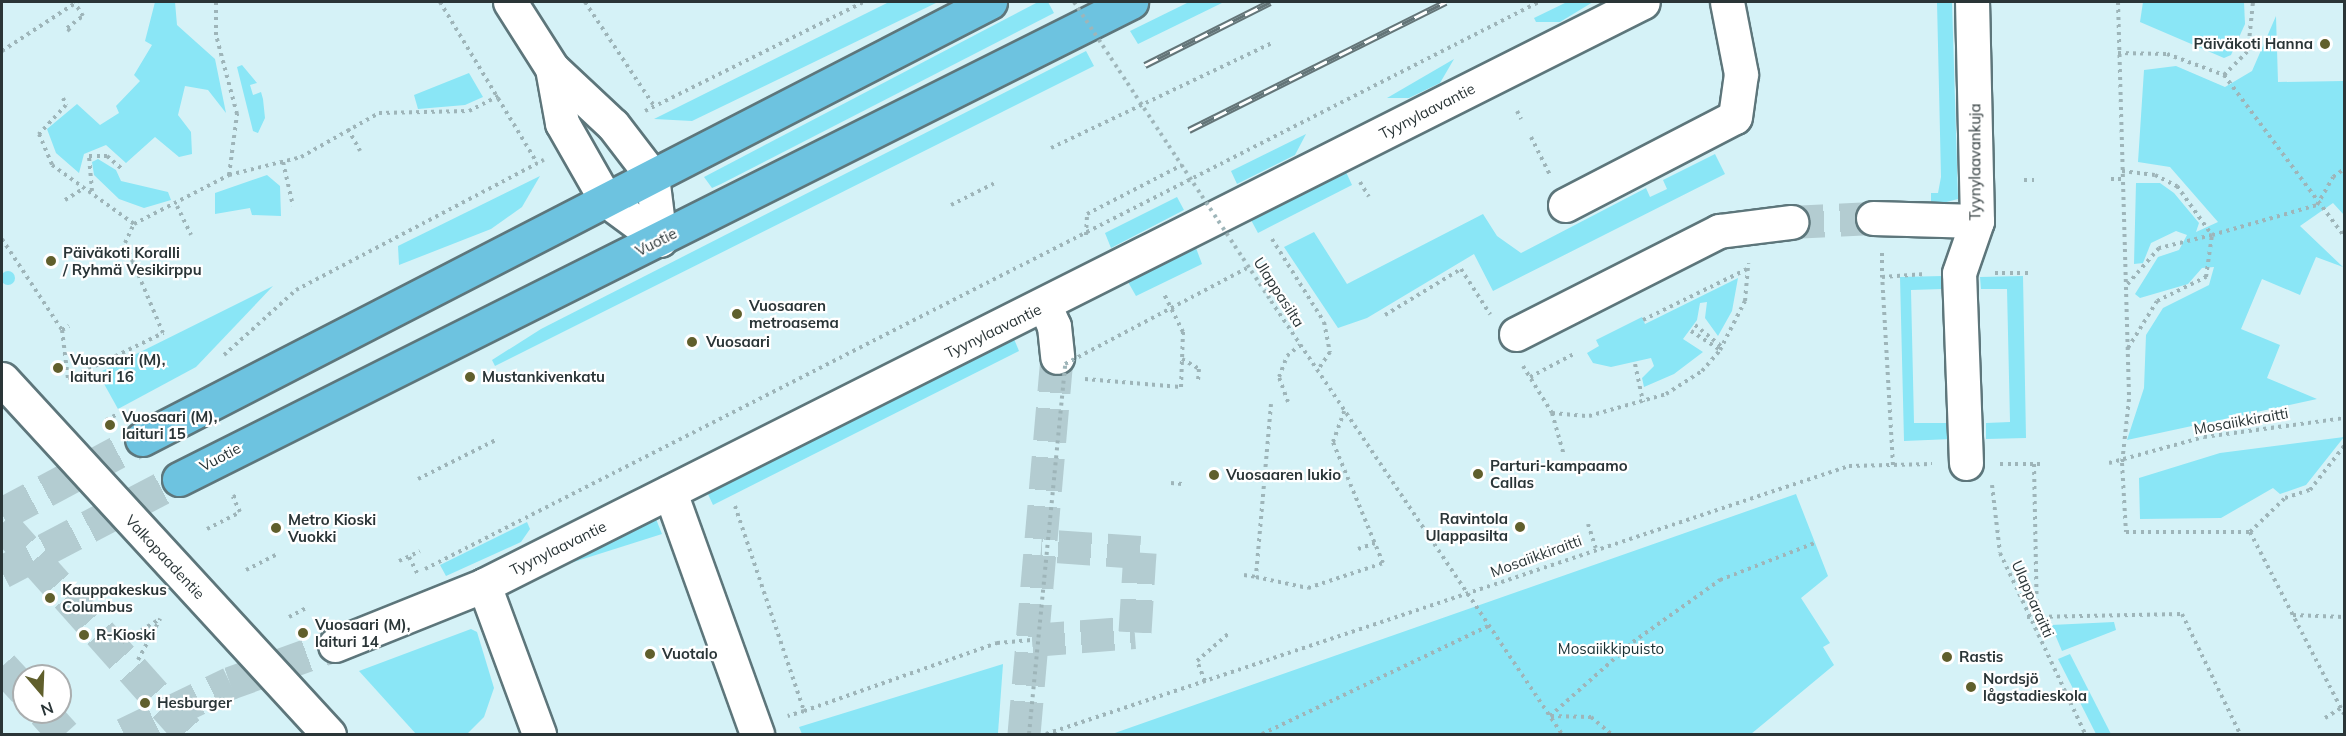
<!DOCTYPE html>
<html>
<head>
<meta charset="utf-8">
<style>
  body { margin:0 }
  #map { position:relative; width:2346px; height:736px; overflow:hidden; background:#d5f2f7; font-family:Mulish,sans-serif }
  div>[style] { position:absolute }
  .green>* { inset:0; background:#8ae6f6 }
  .round { border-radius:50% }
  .minor-tunnel>* { height:33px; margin-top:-16.5px; transform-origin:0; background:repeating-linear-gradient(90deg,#b3ccd1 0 33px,transparent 0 49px) }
  .major-tunnel>* { height:33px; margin-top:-16.5px; transform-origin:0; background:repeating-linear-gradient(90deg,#b3ccd1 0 33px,transparent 0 49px) }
  .path>* { height:4px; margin-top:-2px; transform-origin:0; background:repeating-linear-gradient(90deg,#9eb5b9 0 3px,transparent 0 7.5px) }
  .roads { filter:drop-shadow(2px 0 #5d767b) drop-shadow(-2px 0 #5d767b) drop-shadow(0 2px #5d767b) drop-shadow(0 -2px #5d767b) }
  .minor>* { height:33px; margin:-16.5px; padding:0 16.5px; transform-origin:16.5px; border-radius:16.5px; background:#fff }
  .major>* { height:33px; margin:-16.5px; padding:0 16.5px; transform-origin:16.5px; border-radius:16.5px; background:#6dc3e0 }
  .rail>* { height:7px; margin-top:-3.5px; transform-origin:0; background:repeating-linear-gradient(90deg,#fff 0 14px,#647578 0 28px); box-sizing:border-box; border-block:2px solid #647578 }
  .path-bridge>* { height:4px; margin-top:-2px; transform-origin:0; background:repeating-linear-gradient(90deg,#9eb5b9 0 3px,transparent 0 7.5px) }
  .bridges { filter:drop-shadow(2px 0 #5d767b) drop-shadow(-2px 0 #5d767b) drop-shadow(0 2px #5d767b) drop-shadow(0 -2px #5d767b) }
  .minor-bridge>* { height:33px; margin:-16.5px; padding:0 16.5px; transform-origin:16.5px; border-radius:16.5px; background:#fff }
  .dots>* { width:16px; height:16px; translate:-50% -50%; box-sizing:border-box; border:3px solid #fff; border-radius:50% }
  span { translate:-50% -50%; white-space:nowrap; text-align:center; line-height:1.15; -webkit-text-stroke:4.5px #fff; paint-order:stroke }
  .poi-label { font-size:15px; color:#2a3537; font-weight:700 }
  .right { translate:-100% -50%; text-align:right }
  .left { translate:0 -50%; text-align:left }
  .street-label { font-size:15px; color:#2a3537 }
  .park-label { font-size:15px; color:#172f33 }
  .frame { position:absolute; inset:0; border:3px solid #2a3537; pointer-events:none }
  .north { position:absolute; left:12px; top:664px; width:60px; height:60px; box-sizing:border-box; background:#fff; border:2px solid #aaaeaf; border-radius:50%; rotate:161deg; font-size:16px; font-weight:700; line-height:24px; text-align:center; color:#2a3537 }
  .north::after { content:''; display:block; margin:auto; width:21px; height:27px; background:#605f2c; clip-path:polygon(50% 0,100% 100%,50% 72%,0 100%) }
</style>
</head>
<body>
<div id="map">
  <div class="green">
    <i style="clip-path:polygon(155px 2px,175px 2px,177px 25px,215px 59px,226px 113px,208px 90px,185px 86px,178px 115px,191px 132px,192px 154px,179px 157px,155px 137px,126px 163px,106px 145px,84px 154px,79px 173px,56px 153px,47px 129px,77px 104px,100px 125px,119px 113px,116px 106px,140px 81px,134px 75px,152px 45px,145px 41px)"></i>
    <i style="clip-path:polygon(889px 2px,938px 2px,692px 121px,654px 119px)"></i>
    <i style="clip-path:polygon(1038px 2px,1048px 2px,1054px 13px,721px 184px,712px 188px,704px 177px)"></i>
    <i style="clip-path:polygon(1189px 2px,1224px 2px,1138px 44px,1130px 31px)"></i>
    <i style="clip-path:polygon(1567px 2px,1593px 2px,1560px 22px,1536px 22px,1534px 18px)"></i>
    <i style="clip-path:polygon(1937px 2px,1952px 2px,1958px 199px,1931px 206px,1931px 193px,1938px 193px,1941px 177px)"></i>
    <i style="clip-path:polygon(2143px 2px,2244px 2px,2245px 24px,2231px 55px,2224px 58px,2140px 22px)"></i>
    <i style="clip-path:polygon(2276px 16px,2278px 82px,2344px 81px,2344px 215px,2333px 203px,2300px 226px,2343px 267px,2316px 257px,2300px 295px,2262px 279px,2241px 329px,2280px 345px,2267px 378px,2317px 399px,2127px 440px,2144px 388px,2146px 335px,2163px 308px,2209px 285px,2214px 267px,2202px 268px,2188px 284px,2140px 298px,2135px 294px,2158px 257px,2179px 250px,2187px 235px,2176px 231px,2151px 243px,2143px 263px,2134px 264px,2136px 183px,2160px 183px,2174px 193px,2199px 223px,2196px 232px,2218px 222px,2170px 167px,2138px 162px,2144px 70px,2176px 66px,2225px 87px,2252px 71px)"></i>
    <i style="clip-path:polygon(1086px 51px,1094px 66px,495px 366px,492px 360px,541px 329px)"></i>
    <i style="clip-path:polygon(1454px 59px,1440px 83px,1409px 98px,1387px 98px)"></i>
    <i style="clip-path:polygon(242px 65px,257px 83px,250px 85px,253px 95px,261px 92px,263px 99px,265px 118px,258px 133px,253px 131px,237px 67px)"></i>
    <i style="clip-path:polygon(469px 73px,483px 97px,465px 105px,418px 109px,414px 95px)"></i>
    <i style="clip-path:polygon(1306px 134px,1295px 155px,1237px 184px,1231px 171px)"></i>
    <i style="clip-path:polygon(1715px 154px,1725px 174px,1493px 291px,1474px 254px,1367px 318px,1338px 328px,1284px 247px,1314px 232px,1347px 284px,1483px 214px,1497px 236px,1521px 253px,1646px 188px,1650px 197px,1667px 189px,1663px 180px)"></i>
    <i style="clip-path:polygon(98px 159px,116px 170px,121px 181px,168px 192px,171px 200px,144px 208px,119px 199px,94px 175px,92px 162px)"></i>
    <i style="clip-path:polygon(1346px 172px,1352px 185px,1258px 233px,1251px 220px)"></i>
    <i style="clip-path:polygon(267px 175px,280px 186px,281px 216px,252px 215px,250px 208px,215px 214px,215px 193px)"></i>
    <i style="clip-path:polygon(540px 176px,522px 207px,491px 229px,399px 265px,398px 246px)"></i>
    <i style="clip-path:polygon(1177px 197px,1184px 210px,1111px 248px,1105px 233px)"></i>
    <i style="clip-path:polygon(1196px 248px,1202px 264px,1136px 296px,1128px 282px)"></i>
    <i class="round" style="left:1px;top:271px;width:14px;height:14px"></i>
    <i style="clip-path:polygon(1943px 276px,1943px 289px,1911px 290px,1914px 423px,1951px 423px,1952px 439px,1904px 441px,1900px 277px)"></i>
    <i style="clip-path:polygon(2023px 276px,2026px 438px,1986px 439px,1986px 423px,2010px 422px,2007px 289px,1981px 289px,1980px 277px)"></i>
    <i style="clip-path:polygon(1738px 278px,1732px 311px,1718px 336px,1705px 318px,1707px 302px,1700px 303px,1697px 320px,1683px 339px,1703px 352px,1674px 374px,1644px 387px,1642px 378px,1654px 366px,1651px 358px,1611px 367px,1593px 363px,1587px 353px,1599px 346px,1596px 340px,1642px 317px,1645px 324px)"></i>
    <i style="clip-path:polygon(273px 286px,196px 367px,118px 409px,98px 373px)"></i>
    <i style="clip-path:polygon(1014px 339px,1019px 351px,713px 505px,707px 492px)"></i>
    <i style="clip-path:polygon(2344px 437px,2306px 485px,2280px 494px,2273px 488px,2221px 518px,2140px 519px,2139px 478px,2220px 453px)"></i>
    <i style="clip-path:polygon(1796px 494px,1828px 576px,1801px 598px,1830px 643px,1823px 647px,1834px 665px,1751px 734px,1112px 734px)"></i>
    <i style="clip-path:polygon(656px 519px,662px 534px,561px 566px)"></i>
    <i style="clip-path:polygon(527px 522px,530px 529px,521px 542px,446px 576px,440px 565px)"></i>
    <i style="clip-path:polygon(2114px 622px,2116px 630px,2062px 651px,2051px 625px)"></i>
    <i style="clip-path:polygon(471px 629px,477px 632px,494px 688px,484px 717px,467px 734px,416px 734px,359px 671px)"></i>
    <i style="clip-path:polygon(2070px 654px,2111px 734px,2096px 734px,2058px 659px)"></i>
    <i style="clip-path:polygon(1003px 664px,998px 733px,993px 734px,802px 734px,799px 727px)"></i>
  </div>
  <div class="minor-tunnel">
    <i style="left:1791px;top:222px;width:82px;rotate:-2.8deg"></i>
    <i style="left:2px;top:523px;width:283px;rotate:48.3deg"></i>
    <i style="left:1032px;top:640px;width:103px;rotate:-4.4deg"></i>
    <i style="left:1135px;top:632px;width:80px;rotate:-86.4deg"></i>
    <i style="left:1140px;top:552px;width:99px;rotate:-176deg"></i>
    <i style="left:2px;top:666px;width:33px;rotate:47deg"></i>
    <i style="left:44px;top:712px;width:30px;rotate:48deg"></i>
    <i style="left:124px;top:734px;width:118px;rotate:-25.7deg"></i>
    <i style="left:230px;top:683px;width:112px;rotate:-19.9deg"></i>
    <i style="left:1024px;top:734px;width:378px;rotate:-85deg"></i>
  </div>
  <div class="major-tunnel">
    <i style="left:2px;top:514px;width:159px;rotate:-28.2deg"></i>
    <i style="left:2px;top:572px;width:200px;rotate:-27.7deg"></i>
  </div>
  <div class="path">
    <i style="left:440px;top:2px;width:188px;rotate:58.9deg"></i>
    <i style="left:585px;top:2px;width:125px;rotate:56.4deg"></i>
    <i style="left:2118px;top:2px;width:397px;rotate:88.4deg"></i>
    <i style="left:2129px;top:399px;width:64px;rotate:96.2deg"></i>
    <i style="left:2122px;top:463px;width:69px;rotate:86.7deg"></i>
    <i style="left:2126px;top:532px;width:124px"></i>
    <i style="left:2250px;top:532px;width:205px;rotate:62.7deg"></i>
    <i style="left:70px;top:31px;width:4px;rotate:-135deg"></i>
    <i style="left:67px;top:28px;width:20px;rotate:-37deg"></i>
    <i style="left:83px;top:16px;width:15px;rotate:-122deg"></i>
    <i style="left:2px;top:51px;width:90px;rotate:-33.2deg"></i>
    <i style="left:2118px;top:53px;width:49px;rotate:1.2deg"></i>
    <i style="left:2167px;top:54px;width:61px;rotate:20.2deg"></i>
    <i style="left:2224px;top:75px;width:201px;rotate:53.3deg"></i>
    <i style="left:2224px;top:75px;width:34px;rotate:-45deg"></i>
    <i style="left:2248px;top:51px;width:49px;rotate:-84.2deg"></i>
    <i style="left:63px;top:98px;width:8px;rotate:67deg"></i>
    <i style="left:66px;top:105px;width:40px;rotate:133deg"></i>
    <i style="left:39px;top:134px;width:34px;rotate:67deg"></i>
    <i style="left:52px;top:165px;width:101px;rotate:35.7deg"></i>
    <i style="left:134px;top:224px;width:107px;rotate:-27.3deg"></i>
    <i style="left:229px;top:175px;width:62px;rotate:-82.5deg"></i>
    <i style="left:237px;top:114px;width:82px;rotate:-104.9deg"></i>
    <i style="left:216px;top:35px;width:33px;rotate:-90deg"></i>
    <i style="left:645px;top:111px;width:245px;rotate:-26.5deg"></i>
    <i style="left:1517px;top:111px;width:9px;rotate:63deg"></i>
    <i style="left:348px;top:129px;width:25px;rotate:61deg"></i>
    <i style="left:1531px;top:137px;width:42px;rotate:63.4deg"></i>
    <i style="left:1051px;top:148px;width:245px;rotate:-25.4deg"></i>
    <i style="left:283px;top:162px;width:45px;rotate:77.2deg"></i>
    <i style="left:2122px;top:171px;width:33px;rotate:7deg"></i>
    <i style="left:2155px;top:175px;width:25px;rotate:27deg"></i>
    <i style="left:2177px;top:186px;width:60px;rotate:54.5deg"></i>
    <i style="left:2212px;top:235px;width:55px;rotate:166.2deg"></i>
    <i style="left:2159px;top:248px;width:50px;rotate:131deg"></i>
    <i style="left:229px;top:175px;width:74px;rotate:-14deg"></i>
    <i style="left:301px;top:157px;width:90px;rotate:-29.4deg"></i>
    <i style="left:379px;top:113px;width:90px;rotate:-1.3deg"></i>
    <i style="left:469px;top:111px;width:33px;rotate:-27deg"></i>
    <i style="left:2111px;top:179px;width:11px"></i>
    <i style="left:2024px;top:180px;width:13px"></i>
    <i style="left:1360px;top:182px;width:17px;rotate:59deg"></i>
    <i style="left:92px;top:191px;width:35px;rotate:-95deg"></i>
    <i style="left:89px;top:156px;width:18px"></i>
    <i style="left:107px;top:156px;width:20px;rotate:41deg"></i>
    <i style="left:65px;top:200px;width:22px;rotate:-32deg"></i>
    <i style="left:951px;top:205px;width:49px;rotate:-26.6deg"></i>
    <i style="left:177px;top:206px;width:32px;rotate:64deg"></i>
    <i style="left:1086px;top:235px;width:21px;rotate:-87deg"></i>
    <i style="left:1087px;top:214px;width:107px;rotate:-27.3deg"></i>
    <i style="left:2px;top:239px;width:109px;rotate:56.6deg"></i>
    <i style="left:62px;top:330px;width:49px;rotate:83deg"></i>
    <i style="left:68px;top:379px;width:106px;rotate:-25.8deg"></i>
    <i style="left:163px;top:333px;width:77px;rotate:-112.9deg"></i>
    <i style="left:1272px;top:239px;width:98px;rotate:57.9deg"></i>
    <i style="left:1324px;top:322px;width:31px;rotate:79deg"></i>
    <i style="left:1330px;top:352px;width:22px;rotate:124deg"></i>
    <i style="left:1882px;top:253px;width:24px;rotate:90deg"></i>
    <i style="left:112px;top:272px;width:23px;rotate:-25deg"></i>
    <i style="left:133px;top:262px;width:21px;rotate:-113deg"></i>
    <i style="left:125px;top:243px;width:21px;rotate:-65deg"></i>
    <i style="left:1995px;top:273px;width:35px"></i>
    <i style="left:1271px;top:301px;width:522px;rotate:56.1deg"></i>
    <i style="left:1385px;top:315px;width:89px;rotate:-31.2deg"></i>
    <i style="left:1461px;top:269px;width:54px;rotate:57.2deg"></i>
    <i style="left:1643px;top:320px;width:118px;rotate:-26.1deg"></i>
    <i style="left:1695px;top:325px;width:35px;rotate:39deg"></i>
    <i style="left:62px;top:330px;width:8px;rotate:-30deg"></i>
    <i style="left:1691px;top:331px;width:35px;rotate:33deg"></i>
    <i style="left:2128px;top:348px;width:55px;rotate:-58.3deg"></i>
    <i style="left:2157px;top:301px;width:55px;rotate:-26.1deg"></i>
    <i style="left:2206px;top:277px;width:42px;rotate:-81.9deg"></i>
    <i style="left:2212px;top:235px;width:109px;rotate:-15.9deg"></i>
    <i style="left:2317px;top:205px;width:32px;rotate:-60deg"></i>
    <i style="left:2333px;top:177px;width:14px;rotate:-36deg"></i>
    <i style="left:224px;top:355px;width:97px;rotate:-42.1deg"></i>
    <i style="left:296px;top:290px;width:280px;rotate:-27.7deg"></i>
    <i style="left:1182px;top:359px;width:20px;rotate:30deg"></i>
    <i style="left:1199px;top:369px;width:12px;rotate:95deg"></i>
    <i style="left:1635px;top:364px;width:39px;rotate:78deg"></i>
    <i style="left:1523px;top:366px;width:55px;rotate:58.3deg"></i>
    <i style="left:1552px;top:413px;width:37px;rotate:5deg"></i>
    <i style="left:1589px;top:416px;width:80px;rotate:-15.9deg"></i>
    <i style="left:1666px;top:394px;width:43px;rotate:-32.6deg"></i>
    <i style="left:1702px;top:371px;width:28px;rotate:-49deg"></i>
    <i style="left:1720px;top:350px;width:55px;rotate:-63deg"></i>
    <i style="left:1745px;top:301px;width:38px;rotate:-85deg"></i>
    <i style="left:1530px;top:377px;width:50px;rotate:-27.6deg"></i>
    <i style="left:1085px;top:379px;width:96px;rotate:4.8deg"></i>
    <i style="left:1181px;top:387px;width:55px;rotate:-87.9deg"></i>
    <i style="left:1183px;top:332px;width:42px;rotate:-116.6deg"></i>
    <i style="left:1288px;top:402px;width:27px;rotate:-110deg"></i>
    <i style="left:1279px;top:377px;width:22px;rotate:-69deg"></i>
    <i style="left:1287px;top:356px;width:17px;rotate:-40deg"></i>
    <i style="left:1271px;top:404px;width:174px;rotate:95deg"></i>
    <i style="left:1256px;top:577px;width:53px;rotate:11.9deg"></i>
    <i style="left:1308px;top:588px;width:79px;rotate:-18.4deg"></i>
    <i style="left:1383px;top:563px;width:131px;rotate:-112.5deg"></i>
    <i style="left:1333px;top:442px;width:33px;rotate:-70deg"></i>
    <i style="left:1552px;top:413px;width:41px;rotate:74.2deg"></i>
    <i style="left:106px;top:420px;width:11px;rotate:-27deg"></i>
    <i style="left:2109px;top:463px;width:98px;rotate:-15.3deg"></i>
    <i style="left:2204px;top:437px;width:141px;rotate:-7.7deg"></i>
    <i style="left:2000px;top:464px;width:44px"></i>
    <i style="left:2034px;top:464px;width:152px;rotate:88.9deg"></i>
    <i style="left:1893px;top:465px;width:188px;rotate:-93.3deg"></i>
    <i style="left:1882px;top:277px;width:43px;rotate:-4deg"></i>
    <i style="left:418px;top:479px;width:89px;rotate:-26.6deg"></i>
    <i style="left:1171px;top:483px;width:11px;rotate:5deg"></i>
    <i style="left:1992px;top:485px;width:68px;rotate:83.3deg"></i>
    <i style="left:2000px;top:553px;width:200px;rotate:64.8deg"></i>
    <i style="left:735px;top:506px;width:216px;rotate:71.4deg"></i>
    <i style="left:804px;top:711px;width:17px;rotate:163deg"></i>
    <i style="left:1588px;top:524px;width:25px;rotate:72deg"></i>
    <i style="left:207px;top:529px;width:37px;rotate:-27deg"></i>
    <i style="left:240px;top:512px;width:17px;rotate:-115deg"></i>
    <i style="left:233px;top:497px;width:5px;rotate:-22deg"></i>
    <i style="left:2250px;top:532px;width:49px;rotate:-44.2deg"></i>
    <i style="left:2285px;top:498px;width:26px;rotate:-18deg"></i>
    <i style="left:2310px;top:490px;width:56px;rotate:-52.3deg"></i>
    <i style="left:1358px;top:549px;width:18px;rotate:-19deg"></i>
    <i style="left:409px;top:557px;width:18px;rotate:63deg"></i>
    <i style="left:399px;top:561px;width:23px;rotate:-25deg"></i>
    <i style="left:425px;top:569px;width:1250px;rotate:-26.98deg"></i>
    <i style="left:246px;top:570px;width:37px;rotate:-27deg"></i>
    <i style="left:1244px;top:575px;width:12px;rotate:9deg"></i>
    <i style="left:2293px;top:615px;width:51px;rotate:2.2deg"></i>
    <i style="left:289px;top:617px;width:21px;rotate:-28deg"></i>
    <i style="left:2027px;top:617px;width:155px;rotate:-1.1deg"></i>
    <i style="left:2182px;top:614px;width:133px;rotate:64.2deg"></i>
    <i style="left:122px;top:642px;width:44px;rotate:-31.2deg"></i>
    <i style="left:1205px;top:681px;width:22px;rotate:-112deg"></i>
    <i style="left:1197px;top:661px;width:41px;rotate:-41.1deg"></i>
    <i style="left:804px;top:711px;width:205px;rotate:-19.4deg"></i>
    <i style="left:997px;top:643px;width:35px;rotate:-5deg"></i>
    <i style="left:1550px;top:716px;width:111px;rotate:-41.7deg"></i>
    <i style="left:1633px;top:642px;width:107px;rotate:-35.5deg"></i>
    <i style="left:1720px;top:580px;width:102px;rotate:-21.3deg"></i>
    <i style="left:1551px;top:716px;width:40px;rotate:1.4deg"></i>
    <i style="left:1591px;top:717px;width:26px;rotate:40deg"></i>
    <i style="left:2325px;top:718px;width:22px;rotate:-32deg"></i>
    <i style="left:1046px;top:734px;width:847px;rotate:-18.46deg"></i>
    <i style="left:1849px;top:466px;width:83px;rotate:-1.4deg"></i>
    <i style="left:1262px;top:734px;width:254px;rotate:-25.5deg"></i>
  </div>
  <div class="roads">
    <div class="minor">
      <i style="left:510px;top:2px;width:78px;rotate:57.5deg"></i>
      <i style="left:552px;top:68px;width:83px;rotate:43.1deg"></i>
      <i style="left:613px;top:125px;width:64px;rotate:52.6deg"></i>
      <i style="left:652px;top:176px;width:64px;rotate:82.9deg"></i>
      <i style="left:552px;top:68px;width:56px;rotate:79.7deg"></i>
      <i style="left:562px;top:123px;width:89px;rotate:60.3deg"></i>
      <i style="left:606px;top:200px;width:67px;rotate:36.5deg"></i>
      <i style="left:1565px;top:205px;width:191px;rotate:-27.4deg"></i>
      <i style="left:1735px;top:117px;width:43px;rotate:-82.1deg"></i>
      <i style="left:1741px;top:74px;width:73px;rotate:-101deg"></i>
      <i style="left:1873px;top:218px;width:104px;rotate:1.7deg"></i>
      <i style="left:1045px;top:306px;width:22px;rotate:66deg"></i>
      <i style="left:1054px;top:326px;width:31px;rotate:84deg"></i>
      <i style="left:1516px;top:334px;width:228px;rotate:-26.9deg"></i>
      <i style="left:1719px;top:231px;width:73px;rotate:-7.1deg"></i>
      <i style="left:1966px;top:463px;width:190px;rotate:-92.1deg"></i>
      <i style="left:1959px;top:273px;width:55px;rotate:-70.9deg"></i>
      <i style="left:1977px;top:221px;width:219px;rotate:-91.3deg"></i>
      <i style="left:670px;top:492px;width:257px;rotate:70.2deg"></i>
      <i style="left:484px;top:585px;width:159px;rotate:69.7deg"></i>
      <i style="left:335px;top:645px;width:161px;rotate:-21.9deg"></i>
      <i style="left:484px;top:585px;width:1297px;rotate:-26.7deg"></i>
    </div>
    <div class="major">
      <i style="left:142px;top:439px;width:954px;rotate:-27.26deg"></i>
      <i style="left:179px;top:479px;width:1065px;rotate:-26.61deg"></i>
    </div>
  </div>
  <div class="rail">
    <i style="left:1145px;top:65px;width:140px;rotate:-26.7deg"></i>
    <i style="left:1189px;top:130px;width:287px;rotate:-26.5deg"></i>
  </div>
  <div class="path-bridge">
    <i style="left:1074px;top:2px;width:358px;rotate:56.6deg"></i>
    <i style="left:138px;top:660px;width:47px;rotate:-61.8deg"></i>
    <i style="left:1029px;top:734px;width:372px;rotate:-84.4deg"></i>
    <i style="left:1065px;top:364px;width:208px;rotate:-27.8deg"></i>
  </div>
  <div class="bridges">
    <div class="minor-bridge">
      <i style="left:2px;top:379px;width:483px;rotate:47.4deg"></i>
    </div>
  </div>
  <div class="dots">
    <i style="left:2325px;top:44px;background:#605f2c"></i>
    <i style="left:51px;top:261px;background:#605f2c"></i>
    <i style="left:737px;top:314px;background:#605f2c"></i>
    <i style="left:692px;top:342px;background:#605f2c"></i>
    <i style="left:58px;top:368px;background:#605f2c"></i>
    <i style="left:470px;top:377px;background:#605f2c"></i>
    <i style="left:110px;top:425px;background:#605f2c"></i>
    <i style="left:1478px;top:474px;background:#605f2c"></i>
    <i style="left:1214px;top:475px;background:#605f2c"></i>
    <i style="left:1520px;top:527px;background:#605f2c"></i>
    <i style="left:276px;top:528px;background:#605f2c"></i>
    <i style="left:50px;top:598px;background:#605f2c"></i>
    <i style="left:303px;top:633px;background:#605f2c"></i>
    <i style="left:84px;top:635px;background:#605f2c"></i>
    <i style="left:650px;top:654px;background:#605f2c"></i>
    <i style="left:1947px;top:657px;background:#605f2c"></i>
    <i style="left:1971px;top:687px;background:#605f2c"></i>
    <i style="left:145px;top:703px;background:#605f2c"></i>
  </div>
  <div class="poi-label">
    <span class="right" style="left:2313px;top:44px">Päiväkoti Hanna</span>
    <span class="left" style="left:63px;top:261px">Päiväkoti Koralli<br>/ Ryhmä Vesikirppu</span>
    <span class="left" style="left:749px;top:314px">Vuosaaren<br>metroasema</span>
    <span class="left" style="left:706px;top:342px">Vuosaari</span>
    <span class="left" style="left:70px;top:368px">Vuosaari (M),<br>laituri 16</span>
    <span class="left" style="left:482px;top:377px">Mustankivenkatu</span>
    <span class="left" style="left:122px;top:425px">Vuosaari (M),<br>laituri 15</span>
    <span class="left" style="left:1490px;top:474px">Parturi-kampaamo<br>Callas</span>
    <span class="left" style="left:1226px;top:475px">Vuosaaren lukio</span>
    <span class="right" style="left:1508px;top:527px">Ravintola<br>Ulappasilta</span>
    <span class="left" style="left:288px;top:528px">Metro Kioski<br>Vuokki</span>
    <span class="left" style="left:62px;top:598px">Kauppakeskus<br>Columbus</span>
    <span class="left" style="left:315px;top:633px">Vuosaari (M),<br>laituri 14</span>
    <span class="left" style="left:96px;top:635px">R-Kioski</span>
    <span class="left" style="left:662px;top:654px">Vuotalo</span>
    <span class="left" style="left:1959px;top:657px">Rastis</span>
    <span class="left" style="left:1983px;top:687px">Nordsjö<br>lågstadieskola</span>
    <span class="left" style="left:157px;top:703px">Hesburger</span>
  </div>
  <div class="street-label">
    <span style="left:1427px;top:111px;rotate:-27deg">Tyynylaavantie</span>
    <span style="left:1975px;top:162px;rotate:-90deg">Tyynylaavankuja</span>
    <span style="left:656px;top:242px;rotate:-27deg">Vuotie</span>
    <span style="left:1279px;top:292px;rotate:57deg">Ulappasilta</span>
    <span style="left:993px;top:331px;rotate:-26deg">Tyynylaavantie</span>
    <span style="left:2241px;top:421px;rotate:-10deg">Mosaiikkiraitti</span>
    <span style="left:220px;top:457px;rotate:-28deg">Vuotie</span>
    <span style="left:558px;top:548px;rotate:-26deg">Tyynylaavantie</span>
    <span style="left:1536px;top:556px;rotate:-20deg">Mosaiikkiraitti</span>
    <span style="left:165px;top:557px;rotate:47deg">Valkopaadentie</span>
    <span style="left:2033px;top:599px;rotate:66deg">Ulapparaitti</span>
  </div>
  <div class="park-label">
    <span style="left:1611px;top:649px">Mosaiikkipuisto</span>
  </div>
  <div class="frame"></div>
  <div class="north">N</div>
</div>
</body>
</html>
